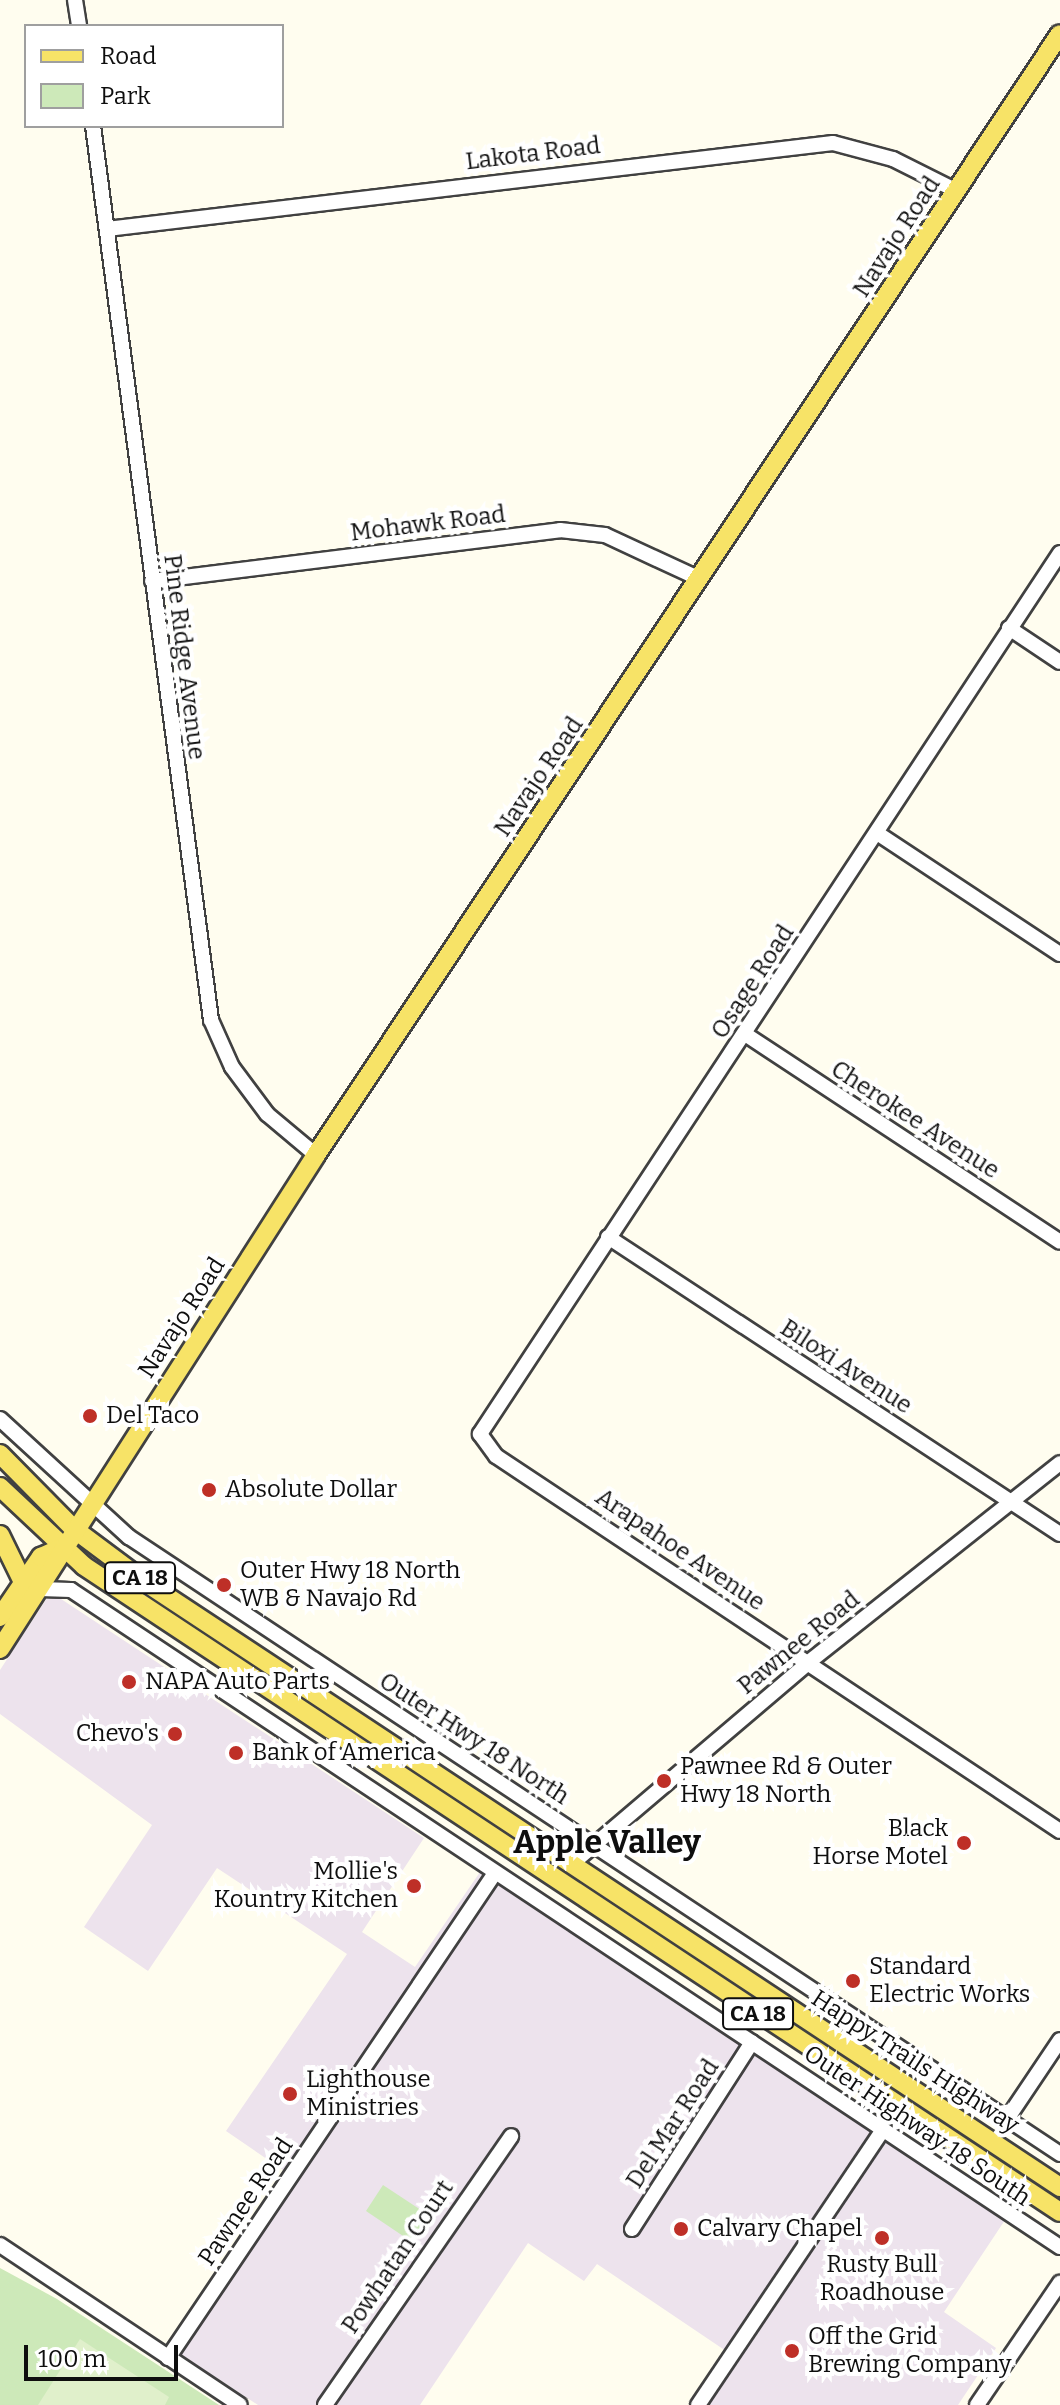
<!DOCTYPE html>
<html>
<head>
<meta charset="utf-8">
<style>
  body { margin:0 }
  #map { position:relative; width:1060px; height:2405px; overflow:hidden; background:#fffdef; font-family:Bitter,serif }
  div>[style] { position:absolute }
  .industrial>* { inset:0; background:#ede3ed }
  .green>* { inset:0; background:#cde9b9 }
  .pitch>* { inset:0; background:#e0f0cb }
  .roads { filter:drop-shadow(2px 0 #414141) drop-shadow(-2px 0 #414141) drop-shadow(0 2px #414141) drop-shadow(0 -2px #414141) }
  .minor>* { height:14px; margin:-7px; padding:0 7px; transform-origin:7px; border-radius:7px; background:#fff }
  .major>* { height:18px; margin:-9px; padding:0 9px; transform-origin:9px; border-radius:9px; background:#f7e367 }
  .dots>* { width:22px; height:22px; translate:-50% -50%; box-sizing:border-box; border:4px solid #fff; border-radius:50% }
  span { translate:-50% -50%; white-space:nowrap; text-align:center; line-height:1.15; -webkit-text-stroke:8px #fff; paint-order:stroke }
  .shield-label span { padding:2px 6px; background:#fff; border:2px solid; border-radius:6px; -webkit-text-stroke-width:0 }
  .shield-label { font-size:22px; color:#0e0e0e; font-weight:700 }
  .street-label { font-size:24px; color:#0e0e0e }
  .poi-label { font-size:24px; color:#0e0e0e }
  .left { translate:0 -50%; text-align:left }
  .right { translate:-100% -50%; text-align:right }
  .district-label { font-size:32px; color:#0e0e0e; font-weight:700 }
  .legend { position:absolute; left:24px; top:24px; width:260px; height:104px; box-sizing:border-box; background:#fff; border:2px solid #9f9f9f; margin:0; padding:10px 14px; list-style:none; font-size:24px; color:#0e0e0e }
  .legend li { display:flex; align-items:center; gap:16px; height:40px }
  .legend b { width:40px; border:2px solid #9f9f9f }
  .scale { position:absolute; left:24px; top:2345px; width:154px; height:36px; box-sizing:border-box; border:4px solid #0e0e0e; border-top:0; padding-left:10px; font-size:24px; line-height:28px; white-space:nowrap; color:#0e0e0e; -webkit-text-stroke:6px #fff; paint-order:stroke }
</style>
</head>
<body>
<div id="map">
  <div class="industrial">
    <i style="clip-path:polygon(58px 1597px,424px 1838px,362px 1932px,415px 1967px,480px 1872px,874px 2132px,726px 2351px,597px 2264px,584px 2281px,528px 2243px,420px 2405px,258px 2405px,179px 2353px,296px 2179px,226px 2131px,347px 1954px,217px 1868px,148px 1971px,84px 1927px,152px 1825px,0 1714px,0 1670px,47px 1598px)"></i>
    <i style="clip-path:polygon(883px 2139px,1005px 2220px,944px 2312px,996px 2348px,958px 2405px,704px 2405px)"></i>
  </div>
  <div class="green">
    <i style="clip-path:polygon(383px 2185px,430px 2216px,412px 2242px,366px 2211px)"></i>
    <i style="clip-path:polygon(0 2268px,57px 2299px,219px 2405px,0 2405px)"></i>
  </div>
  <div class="pitch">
    <i style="clip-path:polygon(80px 2339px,169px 2397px,165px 2405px,38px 2405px)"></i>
  </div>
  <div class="roads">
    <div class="minor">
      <i style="left:75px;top:0;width:26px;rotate:81deg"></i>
      <i style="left:93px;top:126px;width:902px;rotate:82.48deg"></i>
      <i style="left:211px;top:1020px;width:51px;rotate:65.9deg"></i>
      <i style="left:232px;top:1067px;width:59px;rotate:53.3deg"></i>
      <i style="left:267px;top:1114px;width:64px;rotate:39.9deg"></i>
      <i style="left:107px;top:229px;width:731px;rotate:-6.76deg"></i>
      <i style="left:833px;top:143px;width:62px;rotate:14.9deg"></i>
      <i style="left:893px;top:159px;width:72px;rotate:26.6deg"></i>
      <i style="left:1060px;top:553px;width:1055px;rotate:123.36deg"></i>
      <i style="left:480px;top:1434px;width:27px;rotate:54deg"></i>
      <i style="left:496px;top:1456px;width:677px;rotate:33.62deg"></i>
      <i style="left:152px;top:581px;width:411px;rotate:-7.1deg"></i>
      <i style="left:560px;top:530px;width:45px;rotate:6.3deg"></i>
      <i style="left:605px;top:535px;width:105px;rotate:24.9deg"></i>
      <i style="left:1009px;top:628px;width:61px;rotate:33.7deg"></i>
      <i style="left:877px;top:833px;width:219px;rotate:33.5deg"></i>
      <i style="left:745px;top:1034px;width:377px;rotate:33.4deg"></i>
      <i style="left:608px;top:1237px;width:541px;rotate:33.31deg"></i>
      <i style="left:0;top:1419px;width:175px;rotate:42.5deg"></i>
      <i style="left:129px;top:1537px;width:1117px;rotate:33.53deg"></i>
      <i style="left:40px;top:1589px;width:31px;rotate:2deg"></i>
      <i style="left:71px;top:1590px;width:1187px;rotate:33.6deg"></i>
      <i style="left:573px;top:1863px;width:310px;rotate:-40.4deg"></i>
      <i style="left:809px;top:1662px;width:320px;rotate:-38.4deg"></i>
      <i style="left:1007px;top:2119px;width:95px;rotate:-56.1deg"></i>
      <i style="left:632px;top:2229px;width:222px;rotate:-57.3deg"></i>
      <i style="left:0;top:2245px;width:288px;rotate:33.7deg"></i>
      <i style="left:168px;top:2358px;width:585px;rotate:-56.01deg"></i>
      <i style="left:325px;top:2405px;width:327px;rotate:-55.3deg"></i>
      <i style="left:698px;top:2405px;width:331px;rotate:-56.1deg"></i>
      <i style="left:977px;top:2405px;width:148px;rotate:-55.8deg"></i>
    </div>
    <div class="major">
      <i style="left:0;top:1454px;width:105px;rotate:45.4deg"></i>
      <i style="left:74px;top:1529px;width:89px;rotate:36.7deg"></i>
      <i style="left:145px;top:1582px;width:1097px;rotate:33.47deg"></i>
      <i style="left:0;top:1487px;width:115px;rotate:43.2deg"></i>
      <i style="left:84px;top:1566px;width:1170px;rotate:33.5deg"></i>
      <i style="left:0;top:1535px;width:52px;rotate:63.9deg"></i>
      <i style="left:0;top:1617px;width:73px;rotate:-55.7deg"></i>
      <i style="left:41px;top:1557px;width:22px;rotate:-24deg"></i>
      <i style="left:0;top:1649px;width:586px;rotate:-57.39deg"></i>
      <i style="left:316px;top:1155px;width:1345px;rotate:-56.43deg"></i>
    </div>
  </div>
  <div class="dots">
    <i style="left:90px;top:1416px;background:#be2f27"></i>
    <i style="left:209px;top:1490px;background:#be2f27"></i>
    <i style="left:224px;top:1585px;background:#be2f27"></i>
    <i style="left:129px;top:1682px;background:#be2f27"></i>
    <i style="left:175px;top:1734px;background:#be2f27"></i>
    <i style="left:236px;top:1753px;background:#be2f27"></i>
    <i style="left:664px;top:1781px;background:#be2f27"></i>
    <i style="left:964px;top:1843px;background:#be2f27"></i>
    <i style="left:414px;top:1886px;background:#be2f27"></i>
    <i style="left:853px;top:1981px;background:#be2f27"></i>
    <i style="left:290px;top:2094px;background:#be2f27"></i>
    <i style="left:681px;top:2229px;background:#be2f27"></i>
    <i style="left:882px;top:2238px;background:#be2f27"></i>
    <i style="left:792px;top:2351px;background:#be2f27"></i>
  </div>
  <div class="shield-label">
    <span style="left:140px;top:1578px">CA 18</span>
    <span style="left:758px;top:2014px">CA 18</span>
  </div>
  <div class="street-label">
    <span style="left:533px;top:154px;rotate:-7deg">Lakota Road</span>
    <span style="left:897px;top:237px;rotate:-57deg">Navajo Road</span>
    <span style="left:428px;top:524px;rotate:-7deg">Mohawk Road</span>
    <span style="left:184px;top:657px;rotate:83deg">Pine Ridge Avenue</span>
    <span style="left:539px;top:777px;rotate:-56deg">Navajo Road</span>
    <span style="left:753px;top:982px;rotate:-57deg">Osage Road</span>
    <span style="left:915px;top:1120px;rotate:33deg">Cherokee Avenue</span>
    <span style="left:182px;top:1318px;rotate:-57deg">Navajo Road</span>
    <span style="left:846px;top:1367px;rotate:33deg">Biloxi Avenue</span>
    <span style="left:680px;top:1550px;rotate:34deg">Arapahoe Avenue</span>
    <span style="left:799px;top:1643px;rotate:-39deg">Pawnee Road</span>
    <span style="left:474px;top:1739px;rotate:33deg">Outer Hwy 18 North</span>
    <span style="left:915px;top:2062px;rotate:33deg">Happy Trails Highway</span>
    <span style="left:673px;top:2124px;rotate:-57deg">Del Mar Road</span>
    <span style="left:917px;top:2126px;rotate:34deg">Outer Highway 18 South</span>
    <span style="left:246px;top:2202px;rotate:-56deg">Pawnee Road</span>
    <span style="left:398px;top:2257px;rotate:-56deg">Powhatan Court</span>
  </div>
  <div class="poi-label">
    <span class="left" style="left:106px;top:1416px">Del Taco</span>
    <span class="left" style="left:225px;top:1490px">Absolute Dollar</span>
    <span class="left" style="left:240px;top:1585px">Outer Hwy 18 North<br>WB &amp; Navajo Rd</span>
    <span class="left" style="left:145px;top:1682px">NAPA Auto Parts</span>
    <span class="right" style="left:159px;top:1734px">Chevo's</span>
    <span class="left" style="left:252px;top:1753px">Bank of America</span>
    <span class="left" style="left:680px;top:1781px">Pawnee Rd &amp; Outer<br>Hwy 18 North</span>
    <span class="right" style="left:948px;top:1843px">Black<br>Horse Motel</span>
    <span class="right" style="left:398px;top:1886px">Mollie's<br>Kountry Kitchen</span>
    <span class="left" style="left:869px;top:1981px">Standard<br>Electric Works</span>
    <span class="left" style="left:306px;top:2094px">Lighthouse<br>Ministries</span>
    <span class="left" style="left:697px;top:2229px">Calvary Chapel</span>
    <span style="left:882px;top:2279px">Rusty Bull<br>Roadhouse</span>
    <span class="left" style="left:808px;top:2351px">Off the Grid<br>Brewing Company</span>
  </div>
  <div class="district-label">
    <span style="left:607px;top:1842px">Apple Valley</span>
  </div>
  <ul class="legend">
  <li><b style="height:10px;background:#f7e367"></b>Road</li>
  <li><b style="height:22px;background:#cde9b9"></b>Park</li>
  </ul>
  <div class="scale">100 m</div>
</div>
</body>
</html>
